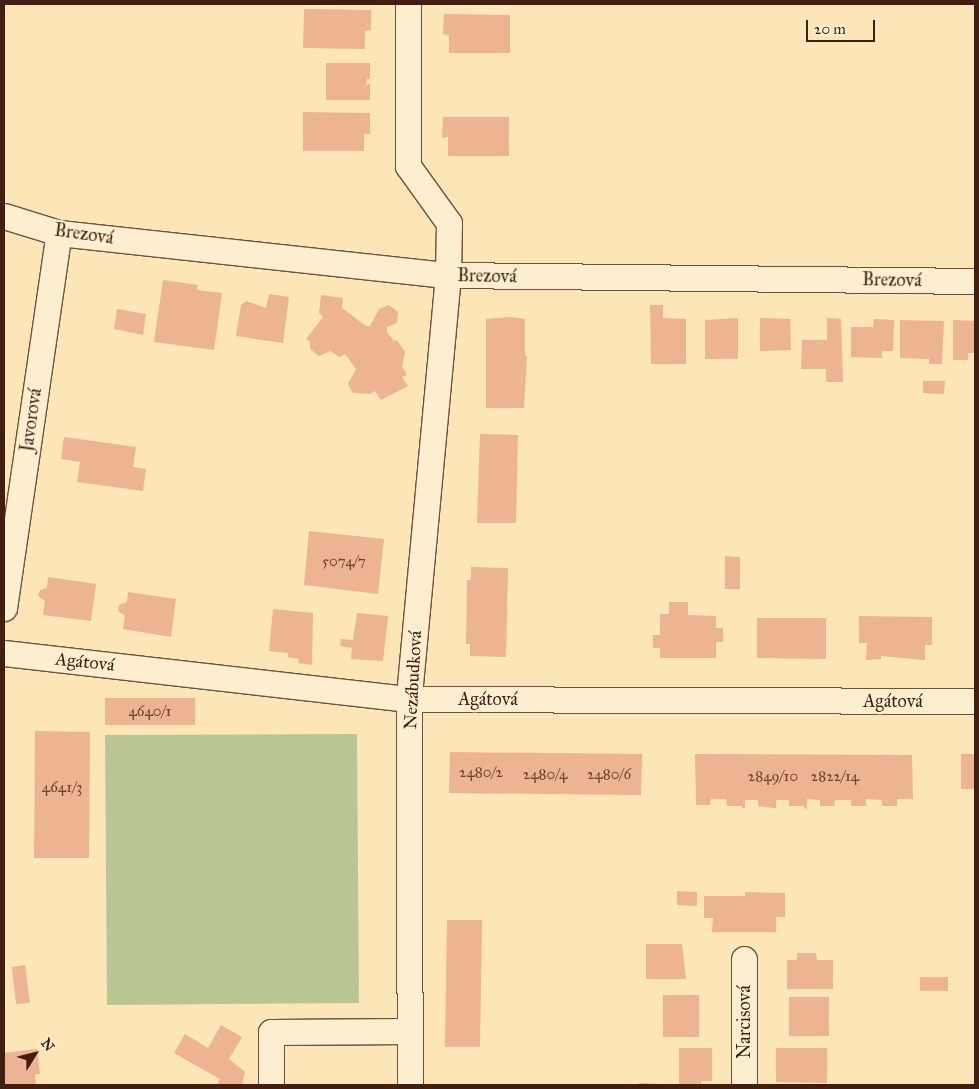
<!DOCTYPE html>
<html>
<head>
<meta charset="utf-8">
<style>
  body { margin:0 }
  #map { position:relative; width:979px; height:1089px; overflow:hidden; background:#fce5b7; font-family:"IM FELL Great Primer",serif }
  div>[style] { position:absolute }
  .green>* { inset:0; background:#b9c693 }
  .building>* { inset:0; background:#ecb492 }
  .roads { filter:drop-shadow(1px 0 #70503a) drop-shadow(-1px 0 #70503a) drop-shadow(0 1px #70503a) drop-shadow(0 -1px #70503a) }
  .street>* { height:25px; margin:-12.5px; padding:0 12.5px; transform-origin:12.5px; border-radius:12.5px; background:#fdeed0 }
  span { translate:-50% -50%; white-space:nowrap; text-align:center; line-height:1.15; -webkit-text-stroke:4.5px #fdeed0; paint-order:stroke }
  .number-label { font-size:15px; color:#6c4430 }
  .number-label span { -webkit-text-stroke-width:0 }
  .street-label { font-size:18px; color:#411e10 }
  .frame { position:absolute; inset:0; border:5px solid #411e10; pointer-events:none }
  .north { position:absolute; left:10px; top:1029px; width:50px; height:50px; -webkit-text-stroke:4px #fdeed0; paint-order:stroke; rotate:54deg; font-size:14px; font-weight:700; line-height:20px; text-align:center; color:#411e10 }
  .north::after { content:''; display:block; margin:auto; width:18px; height:22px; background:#411e10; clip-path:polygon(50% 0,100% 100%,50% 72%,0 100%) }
  .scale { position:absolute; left:806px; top:20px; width:69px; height:22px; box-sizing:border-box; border:2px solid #411e10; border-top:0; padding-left:6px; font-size:15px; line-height:18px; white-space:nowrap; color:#411e10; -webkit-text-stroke:4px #fdeed0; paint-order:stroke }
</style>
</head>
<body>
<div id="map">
  <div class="green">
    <i style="clip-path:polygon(357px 734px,359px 1003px,107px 1005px,105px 735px)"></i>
  </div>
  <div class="building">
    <i style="clip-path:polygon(304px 9px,371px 10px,371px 30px,365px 31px,365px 49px,303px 48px)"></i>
    <i style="clip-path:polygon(444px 14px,510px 15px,510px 53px,449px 53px,449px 35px,443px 34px)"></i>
    <i style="clip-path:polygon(326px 63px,370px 63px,370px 79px,367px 79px,366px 85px,370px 84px,370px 100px,326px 100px)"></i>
    <i style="clip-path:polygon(303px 112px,370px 113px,370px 134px,364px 134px,364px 151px,303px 151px)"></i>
    <i style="clip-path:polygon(443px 117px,509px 117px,509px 156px,448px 156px,448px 137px,442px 138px)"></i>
    <i style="clip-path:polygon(163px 280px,198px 285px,197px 290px,222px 293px,214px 350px,154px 342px)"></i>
    <i style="clip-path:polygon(269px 294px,289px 297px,283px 343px,236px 336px,241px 305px,246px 301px,266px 308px)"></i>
    <i style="clip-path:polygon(321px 295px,343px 298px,342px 308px,366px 326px,370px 326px,379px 309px,389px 305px,398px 312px,397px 323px,387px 327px,387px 332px,394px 341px,397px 340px,405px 352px,402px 367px,407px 375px,402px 377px,408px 386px,381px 400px,375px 391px,370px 394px,353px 393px,348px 384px,356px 369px,345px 354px,339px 357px,331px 351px,319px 356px,310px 349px,310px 342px,306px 339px,323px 317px,319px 313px)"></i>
    <i style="clip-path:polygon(650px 305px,663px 305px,663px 318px,686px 319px,686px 364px,651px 364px)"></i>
    <i style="clip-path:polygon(117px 309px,146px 314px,143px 335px,114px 329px)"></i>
    <i style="clip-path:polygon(510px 317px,525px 319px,525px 356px,527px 356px,524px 408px,486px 408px,486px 319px)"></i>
    <i style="clip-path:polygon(738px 318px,738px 359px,705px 359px,705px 320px)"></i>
    <i style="clip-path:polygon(760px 318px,790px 319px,791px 350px,760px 351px)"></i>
    <i style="clip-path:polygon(827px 318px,841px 319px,843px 382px,826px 382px,826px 369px,801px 369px,802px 340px,827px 340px)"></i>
    <i style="clip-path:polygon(874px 319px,894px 320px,893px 351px,882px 351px,882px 358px,851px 357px,851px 327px,873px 327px)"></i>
    <i style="clip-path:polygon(900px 320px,944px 321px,942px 364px,929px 364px,929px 359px,900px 358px)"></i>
    <i style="clip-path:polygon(953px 320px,975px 321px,975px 353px,968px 353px,968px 360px,953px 360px)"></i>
    <i style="clip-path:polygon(923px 381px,945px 381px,944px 394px,923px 393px)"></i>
    <i style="clip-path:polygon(480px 434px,518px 435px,516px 523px,477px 523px)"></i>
    <i style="clip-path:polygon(64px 437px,136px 447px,133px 467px,146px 469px,143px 491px,77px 482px,80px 462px,61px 459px)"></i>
    <i style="clip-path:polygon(309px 531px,384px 539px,378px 594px,304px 585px)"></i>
    <i style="clip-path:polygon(725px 556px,740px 557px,740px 589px,725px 589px)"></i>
    <i style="clip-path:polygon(471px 567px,508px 568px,506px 657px,470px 656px,470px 644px,466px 644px,467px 580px,471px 580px)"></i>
    <i style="clip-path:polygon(48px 577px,96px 584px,91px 621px,43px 615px,45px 601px,38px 596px,40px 590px,47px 588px)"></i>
    <i style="clip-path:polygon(128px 592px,176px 599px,171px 637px,123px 629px,125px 616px,118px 611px,119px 605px,127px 602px)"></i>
    <i style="clip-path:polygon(669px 602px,688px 602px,688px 615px,716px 616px,716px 628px,723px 628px,723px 642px,716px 642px,716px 658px,660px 658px,660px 648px,653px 648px,653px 635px,660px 635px,660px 614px,669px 614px)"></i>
    <i style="clip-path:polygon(273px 609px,313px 613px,312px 665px,298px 663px,299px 659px,288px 657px,288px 653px,269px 651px)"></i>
    <i style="clip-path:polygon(357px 613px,388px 616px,383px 661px,351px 659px,352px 648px,340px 646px,341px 639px,353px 640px)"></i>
    <i style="clip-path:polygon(859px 616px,932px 617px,932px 645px,925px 645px,925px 660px,881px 656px,881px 659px,866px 660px,867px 643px,859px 643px)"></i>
    <i style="clip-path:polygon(757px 618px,826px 618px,826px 659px,757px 658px)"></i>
    <i style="clip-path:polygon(105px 698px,195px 698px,195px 725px,105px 725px)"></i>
    <i style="clip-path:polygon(35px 731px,90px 732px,89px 858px,34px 858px)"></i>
    <i style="clip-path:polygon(450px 752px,642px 754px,641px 795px,449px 793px)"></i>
    <i style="clip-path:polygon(695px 754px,912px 755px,913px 799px,897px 799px,897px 806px,882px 806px,882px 800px,866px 799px,866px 806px,851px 806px,851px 800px,835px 800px,834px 806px,820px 806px,820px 800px,807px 799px,807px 809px,804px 808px,804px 806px,789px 806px,789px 800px,776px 800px,776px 808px,773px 808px,758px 806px,758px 800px,745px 800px,745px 808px,742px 808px,742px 806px,727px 806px,726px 799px,711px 799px,710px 805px,696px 805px)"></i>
    <i style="clip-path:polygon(961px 754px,975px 754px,975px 789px,961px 789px)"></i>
    <i style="clip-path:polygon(677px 891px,697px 892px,697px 906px,677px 905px)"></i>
    <i style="clip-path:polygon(745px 892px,785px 893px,785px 917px,776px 917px,776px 932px,712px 932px,713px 918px,704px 918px,704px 896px,745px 896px)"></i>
    <i style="clip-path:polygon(447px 920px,482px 920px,480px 1047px,445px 1047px)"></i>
    <i style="clip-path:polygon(646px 944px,682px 944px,686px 979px,646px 979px)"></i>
    <i style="clip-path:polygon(797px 953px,816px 953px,817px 960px,833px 960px,833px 989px,787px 989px,787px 960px,797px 960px)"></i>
    <i style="clip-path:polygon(25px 965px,30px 1003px,16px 1004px,12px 967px)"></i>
    <i style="clip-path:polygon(920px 977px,948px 977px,948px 991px,920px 991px)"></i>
    <i style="clip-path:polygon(663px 995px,699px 995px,699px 1037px,663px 1037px)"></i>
    <i style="clip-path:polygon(789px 997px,829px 997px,829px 1036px,789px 1036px)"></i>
    <i style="clip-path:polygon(221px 1025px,242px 1037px,229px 1059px,245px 1072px,242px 1085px,217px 1085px,220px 1079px,174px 1053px,185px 1034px,208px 1048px)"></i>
    <i style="clip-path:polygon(679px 1048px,712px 1048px,712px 1081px,701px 1081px,701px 1085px,679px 1085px)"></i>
    <i style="clip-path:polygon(776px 1048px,827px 1048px,827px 1083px,776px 1082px)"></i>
    <i style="clip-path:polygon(37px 1049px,40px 1074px,35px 1074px,36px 1085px,4px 1085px,4px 1053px)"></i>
    <i style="clip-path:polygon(639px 1083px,661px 1084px,661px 1085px,639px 1085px)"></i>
  </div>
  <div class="roads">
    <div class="street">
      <i style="left:408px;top:4px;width:162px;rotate:90deg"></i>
      <i style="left:408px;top:166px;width:70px;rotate:54.3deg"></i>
      <i style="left:449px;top:223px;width:52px;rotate:91.1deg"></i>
      <i style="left:448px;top:275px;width:426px;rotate:95.3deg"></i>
      <i style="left:409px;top:699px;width:386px;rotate:89.9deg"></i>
      <i style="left:4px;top:216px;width:58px;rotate:17.2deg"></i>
      <i style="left:59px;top:233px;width:391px;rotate:6.2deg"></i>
      <i style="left:448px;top:275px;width:527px;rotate:0.65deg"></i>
      <i style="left:4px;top:608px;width:379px;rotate:-81.7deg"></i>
      <i style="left:4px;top:653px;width:408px;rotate:6.5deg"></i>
      <i style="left:409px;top:699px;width:566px;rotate:0.2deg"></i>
      <i style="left:271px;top:1085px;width:53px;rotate:-90deg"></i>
      <i style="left:271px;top:1032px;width:139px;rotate:-0.4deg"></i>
      <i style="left:744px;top:1085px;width:126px;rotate:-90deg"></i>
    </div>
  </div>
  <div class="number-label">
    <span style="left:344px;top:562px">5074/7</span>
    <span style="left:150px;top:712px">4640/1</span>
    <span style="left:481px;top:773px">2480/2</span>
    <span style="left:545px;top:775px">2480/4</span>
    <span style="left:609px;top:775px">2480/6</span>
    <span style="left:773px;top:777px">2849/10</span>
    <span style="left:835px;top:777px">2822/14</span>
    <span style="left:62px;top:788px">4641/3</span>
  </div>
  <div class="street-label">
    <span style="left:84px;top:234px;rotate:8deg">Brezová</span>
    <span style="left:487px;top:276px;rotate:1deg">Brezová</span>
    <span style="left:892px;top:280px;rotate:1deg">Brezová</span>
    <span style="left:31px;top:420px;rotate:-82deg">Javorová</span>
    <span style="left:85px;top:662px;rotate:6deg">Agátová</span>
    <span style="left:413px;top:680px;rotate:-87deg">Nezábudková</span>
    <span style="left:488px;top:699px">Agátová</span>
    <span style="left:893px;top:701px">Agátová</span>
    <span style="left:744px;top:1022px;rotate:-90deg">Narcisová</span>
  </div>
  <div class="frame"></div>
  <div class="north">N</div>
  <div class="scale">20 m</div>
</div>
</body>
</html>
